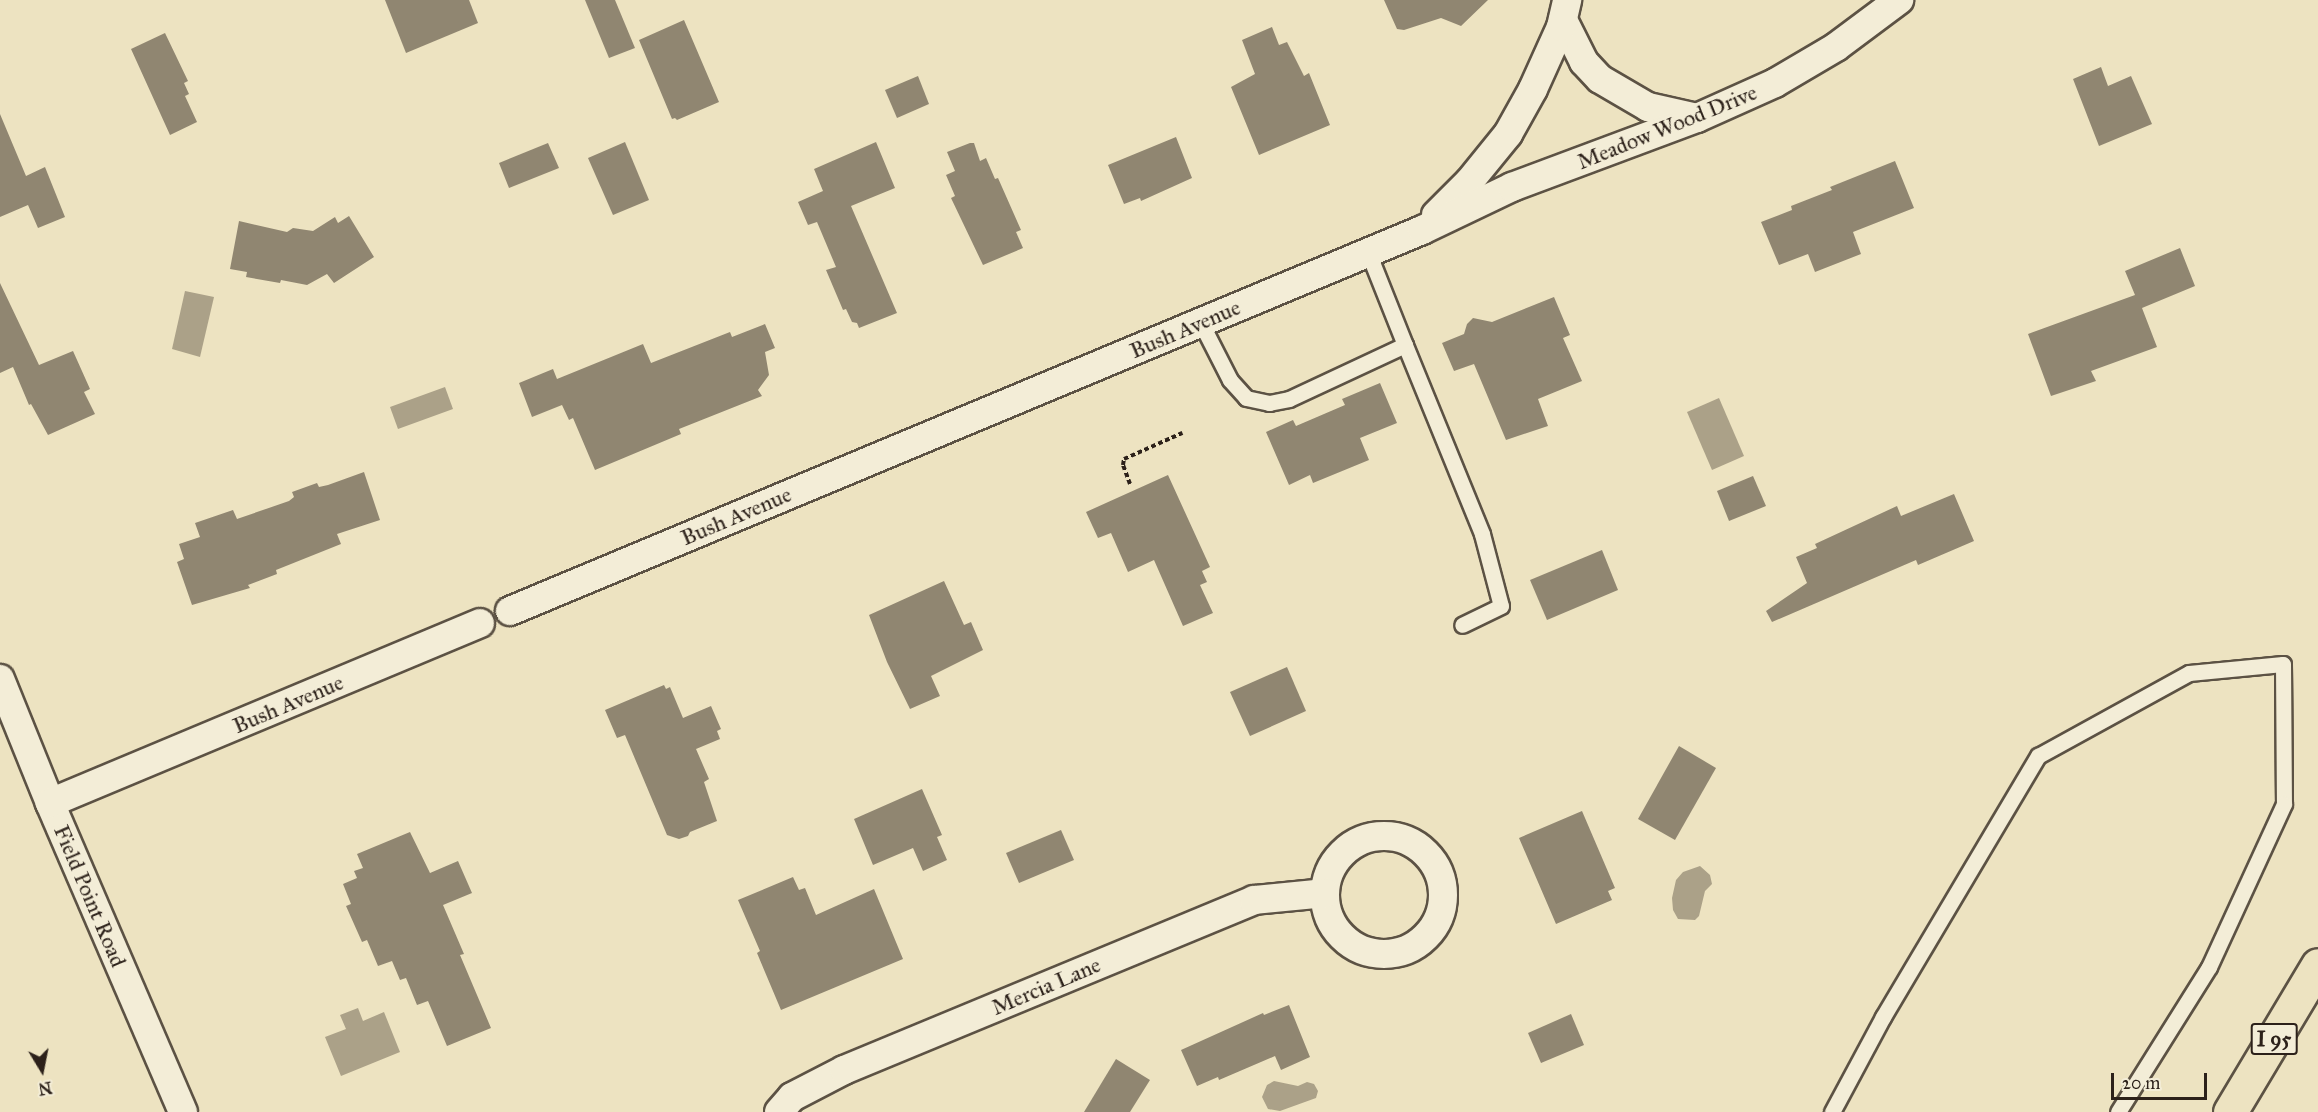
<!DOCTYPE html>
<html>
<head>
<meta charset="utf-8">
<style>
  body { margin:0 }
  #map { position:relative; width:2318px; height:1112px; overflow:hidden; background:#ede3c1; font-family:"IM FELL Great Primer",serif }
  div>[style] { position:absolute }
  .water>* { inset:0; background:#aba188 }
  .building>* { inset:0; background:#908671 }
  .path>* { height:4px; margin-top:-2px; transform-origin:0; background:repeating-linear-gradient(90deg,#2c211a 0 4.5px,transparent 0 7.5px) }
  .roads { filter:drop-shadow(2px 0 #5c5244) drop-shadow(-2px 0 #5c5244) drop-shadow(0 2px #5c5244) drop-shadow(0 -2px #5c5244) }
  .lane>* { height:15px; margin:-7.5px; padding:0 7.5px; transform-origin:7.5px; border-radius:7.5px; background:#f3edd7 }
  .street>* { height:28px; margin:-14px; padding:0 14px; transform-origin:14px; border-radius:14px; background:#f3edd7 }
  .street>.ring { margin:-14px; padding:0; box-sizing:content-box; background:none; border:28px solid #f3edd7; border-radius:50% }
  .highway>* { height:33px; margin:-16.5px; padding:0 16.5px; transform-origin:16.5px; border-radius:16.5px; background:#ede3c1 }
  span { translate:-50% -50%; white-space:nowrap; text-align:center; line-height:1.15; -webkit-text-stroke:4.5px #f3edd7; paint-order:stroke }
  .shield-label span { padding:2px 4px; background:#f3edd7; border:2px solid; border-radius:4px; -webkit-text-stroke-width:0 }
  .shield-label { font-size:21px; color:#2c211a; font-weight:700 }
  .street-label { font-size:22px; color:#2c211a }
  .north { position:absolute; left:12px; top:1040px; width:60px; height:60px; -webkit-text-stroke:4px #f3edd7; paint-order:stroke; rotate:170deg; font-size:16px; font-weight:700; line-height:24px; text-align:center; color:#2c211a }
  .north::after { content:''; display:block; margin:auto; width:21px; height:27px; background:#2c211a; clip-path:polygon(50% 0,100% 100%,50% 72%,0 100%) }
  .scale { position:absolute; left:2111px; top:1073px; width:96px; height:27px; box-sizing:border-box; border:3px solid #2c211a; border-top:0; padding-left:8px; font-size:18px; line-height:21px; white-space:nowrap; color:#2c211a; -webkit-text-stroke:4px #f3edd7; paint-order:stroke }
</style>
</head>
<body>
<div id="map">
  <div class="water">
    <i style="clip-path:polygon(185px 291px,214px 297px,200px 357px,172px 349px)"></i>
    <i style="clip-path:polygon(445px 387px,453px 409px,398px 429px,390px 407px)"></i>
    <i style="clip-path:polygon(1719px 398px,1744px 456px,1712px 470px,1687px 412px)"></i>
    <i style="clip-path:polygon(1700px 866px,1710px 875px,1712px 884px,1705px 891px,1699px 916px,1695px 920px,1678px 919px,1673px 910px,1672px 898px,1676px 880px,1683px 872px)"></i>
    <i style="clip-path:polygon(358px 1008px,363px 1021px,384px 1012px,400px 1052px,341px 1076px,325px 1037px,346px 1029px,340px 1015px)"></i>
    <i style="clip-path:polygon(1274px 1081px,1298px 1086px,1307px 1082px,1314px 1084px,1318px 1091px,1316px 1098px,1280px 1111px,1268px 1109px,1262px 1097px,1267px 1085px)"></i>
  </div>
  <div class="building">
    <i style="clip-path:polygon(385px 0,469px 0,478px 23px,406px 53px)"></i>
    <i style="clip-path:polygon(585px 0,615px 0,635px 48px,609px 58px)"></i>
    <i style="clip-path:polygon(1384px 0,1488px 0,1461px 26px,1441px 18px,1404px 30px,1397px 29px)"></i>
    <i style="clip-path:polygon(684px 20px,719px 102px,677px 120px,675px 118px,672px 119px,639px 40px)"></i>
    <i style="clip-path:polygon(1272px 27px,1279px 45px,1287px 42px,1304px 76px,1309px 73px,1330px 125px,1259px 155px,1231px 87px,1255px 74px,1242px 40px)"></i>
    <i style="clip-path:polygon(165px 33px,188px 81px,184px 83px,189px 94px,185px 96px,197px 122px,170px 135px,131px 49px)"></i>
    <i style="clip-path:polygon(2101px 67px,2108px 86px,2131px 76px,2152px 124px,2099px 146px,2073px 79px)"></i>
    <i style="clip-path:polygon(918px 76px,929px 104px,897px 118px,885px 90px)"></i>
    <i style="clip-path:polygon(0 114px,26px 176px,45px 167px,65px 217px,38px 228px,28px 205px,0 217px)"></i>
    <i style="clip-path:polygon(1176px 137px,1192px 178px,1141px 201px,1140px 198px,1124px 204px,1108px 165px)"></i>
    <i style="clip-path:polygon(625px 142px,649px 200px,613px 215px,588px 158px)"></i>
    <i style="clip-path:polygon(876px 142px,895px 188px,851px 206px,897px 313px,859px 328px,857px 323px,852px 322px,846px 309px,843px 310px,826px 270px,836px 267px,817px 222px,808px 225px,798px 202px,823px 191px,814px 169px)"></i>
    <i style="clip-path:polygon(548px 143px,559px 168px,509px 188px,499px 163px)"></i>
    <i style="clip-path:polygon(970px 143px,974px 143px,980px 161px,986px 158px,995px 179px,998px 178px,1021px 230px,1016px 232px,1023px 248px,983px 265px,951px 198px,955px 196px,946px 175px,955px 171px,947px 152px)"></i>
    <i style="clip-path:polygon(1895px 161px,1914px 208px,1853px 232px,1861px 254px,1815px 272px,1808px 254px,1779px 265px,1761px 222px,1792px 210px,1791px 206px,1832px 190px,1830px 187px)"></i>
    <i style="clip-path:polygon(349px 216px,374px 257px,334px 283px,327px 274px,307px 285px,281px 280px,280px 283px,246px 277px,247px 272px,230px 269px,239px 221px,287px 232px,293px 228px,313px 231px,335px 217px,338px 223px)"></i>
    <i style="clip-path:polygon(2180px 248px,2195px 286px,2142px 308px,2157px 347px,2091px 371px,2096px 381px,2051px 396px,2028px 334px,2135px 295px,2125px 271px)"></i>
    <i style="clip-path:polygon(0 283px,39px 365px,73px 351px,90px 389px,84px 392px,95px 414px,48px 435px,31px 404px,29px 405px,13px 367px,0 373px)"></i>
    <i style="clip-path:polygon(1554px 297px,1570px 335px,1563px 338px,1582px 381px,1538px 399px,1548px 426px,1506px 440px,1474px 364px,1454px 371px,1442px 343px,1464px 334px,1467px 324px,1473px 318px,1492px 322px)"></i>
    <i style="clip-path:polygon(765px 324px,775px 348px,765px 352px,769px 375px,758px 390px,762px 396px,679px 429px,681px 434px,595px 470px,573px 418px,569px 420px,562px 405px,532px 417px,519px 383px,553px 369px,557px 379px,643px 344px,651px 363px,730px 332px,732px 337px)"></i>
    <i style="clip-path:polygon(1380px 383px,1397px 423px,1360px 438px,1369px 460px,1313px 483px,1310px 475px,1289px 485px,1266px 432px,1293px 420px,1296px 426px,1345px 405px,1342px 399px)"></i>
    <i style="clip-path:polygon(364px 472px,380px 520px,337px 534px,341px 544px,276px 570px,277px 574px,248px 585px,250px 588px,192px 605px,177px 562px,184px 559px,179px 544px,200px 537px,195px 523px,233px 510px,237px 519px,289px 501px,294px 497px,292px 492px,317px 483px,319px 487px,328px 485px)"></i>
    <i style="clip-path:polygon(1168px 475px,1210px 567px,1202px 571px,1207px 582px,1200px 585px,1213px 613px,1183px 626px,1154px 560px,1128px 572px,1111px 533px,1098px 538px,1086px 512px)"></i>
    <i style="clip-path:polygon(1753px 476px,1766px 506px,1729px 521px,1717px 491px)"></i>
    <i style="clip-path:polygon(1954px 494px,1974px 541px,1918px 565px,1916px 560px,1772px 622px,1766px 611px,1807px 583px,1796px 557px,1817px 548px,1815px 544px,1897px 506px,1901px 516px)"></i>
    <i style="clip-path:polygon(1602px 550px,1618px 590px,1547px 620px,1530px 580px)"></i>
    <i style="clip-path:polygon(944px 581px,964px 625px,971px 622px,983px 650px,931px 676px,940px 696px,910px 709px,887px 662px,869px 615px)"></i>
    <i style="clip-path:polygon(1287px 667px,1306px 711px,1250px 736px,1230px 692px)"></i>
    <i style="clip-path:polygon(664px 685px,666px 689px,670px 687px,683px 718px,711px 706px,721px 729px,717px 731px,720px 739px,696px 749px,709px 779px,704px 782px,717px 821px,690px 832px,688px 836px,679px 839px,667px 835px,625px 735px,617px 738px,605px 710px)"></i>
    <i style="clip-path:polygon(1679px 746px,1716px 768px,1675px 840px,1638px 819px)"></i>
    <i style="clip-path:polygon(922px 789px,942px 835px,937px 837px,947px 860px,923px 871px,913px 848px,873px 865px,854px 819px)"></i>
    <i style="clip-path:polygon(1582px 811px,1615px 888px,1608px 891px,1612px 900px,1556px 924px,1519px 838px)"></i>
    <i style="clip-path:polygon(1061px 830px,1074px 860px,1019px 883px,1006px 853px)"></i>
    <i style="clip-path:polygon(410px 832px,430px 873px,458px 861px,472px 893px,443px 905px,464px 954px,460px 955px,491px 1028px,447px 1046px,428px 1001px,417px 1005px,406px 978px,400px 980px,392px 961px,378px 966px,367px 940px,362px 942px,346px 906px,351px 904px,343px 884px,357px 878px,354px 871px,363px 868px,357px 854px)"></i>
    <i style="clip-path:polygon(793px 877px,799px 890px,805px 888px,816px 915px,874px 889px,903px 959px,781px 1010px,757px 953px,760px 951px,738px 900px)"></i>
    <i style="clip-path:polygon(1289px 1005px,1310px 1057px,1281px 1070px,1275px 1056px,1219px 1080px,1218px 1077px,1197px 1086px,1181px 1050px,1263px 1013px,1264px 1015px)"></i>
    <i style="clip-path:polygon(1571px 1014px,1584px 1045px,1541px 1063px,1528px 1033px)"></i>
    <i style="clip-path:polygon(1116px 1059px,1150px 1080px,1130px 1112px,1084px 1112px)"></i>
  </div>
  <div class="path">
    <i style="left:1130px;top:484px;width:20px;rotate:-110deg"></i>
    <i style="left:1123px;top:465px;width:6px;rotate:-81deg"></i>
    <i style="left:1124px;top:459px;width:64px;rotate:-24.1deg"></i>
  </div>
  <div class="roads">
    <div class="lane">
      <i style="left:1201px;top:323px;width:64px;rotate:63deg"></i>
      <i style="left:1230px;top:380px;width:24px;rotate:48deg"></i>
      <i style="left:1246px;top:398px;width:24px;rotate:12deg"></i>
      <i style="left:1269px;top:403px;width:20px;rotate:-11deg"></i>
      <i style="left:1289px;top:399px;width:128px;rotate:-25deg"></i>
      <i style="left:1405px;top:345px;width:100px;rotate:-111.7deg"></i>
      <i style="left:1405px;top:345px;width:204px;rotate:67.8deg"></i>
      <i style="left:1482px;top:534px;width:74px;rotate:75.2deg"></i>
      <i style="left:1501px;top:606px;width:43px;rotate:154deg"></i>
      <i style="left:1832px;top:1112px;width:108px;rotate:-61.8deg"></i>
      <i style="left:1883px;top:1017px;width:304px;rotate:-59.3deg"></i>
      <i style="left:2038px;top:756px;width:172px;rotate:-28.8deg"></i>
      <i style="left:2189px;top:673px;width:94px;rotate:-5.5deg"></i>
      <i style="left:2283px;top:664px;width:140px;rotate:89.6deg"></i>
      <i style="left:2284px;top:804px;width:179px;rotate:114.7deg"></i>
      <i style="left:2209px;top:967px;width:171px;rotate:122.1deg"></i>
    </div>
    <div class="street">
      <i style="left:1563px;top:20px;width:47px;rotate:63.4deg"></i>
      <i style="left:1584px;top:62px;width:23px;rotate:47deg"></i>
      <i style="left:1600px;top:79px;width:56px;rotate:30.3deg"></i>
      <i style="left:1648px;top:107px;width:50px;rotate:12.7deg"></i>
      <i style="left:1436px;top:215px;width:47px;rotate:-45deg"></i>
      <i style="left:1469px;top:182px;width:62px;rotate:-50.9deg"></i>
      <i style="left:1508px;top:134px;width:51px;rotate:-60.9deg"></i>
      <i style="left:1533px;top:89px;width:68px;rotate:-65.7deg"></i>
      <i style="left:1561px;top:27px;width:28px;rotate:-77deg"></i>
      <i style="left:510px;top:611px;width:988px;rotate:-22.67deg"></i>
      <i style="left:1422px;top:230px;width:100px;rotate:-25.5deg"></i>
      <i style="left:1512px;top:187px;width:197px;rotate:-20.5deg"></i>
      <i style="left:1697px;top:118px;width:85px;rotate:-24.2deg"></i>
      <i style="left:1775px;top:83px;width:71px;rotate:-30.5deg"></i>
      <i style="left:1836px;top:47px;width:79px;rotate:-36.7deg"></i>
      <i style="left:0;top:679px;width:134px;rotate:68deg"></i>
      <i style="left:50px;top:803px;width:336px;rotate:66.7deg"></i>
      <i style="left:50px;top:803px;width:466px;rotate:-22.7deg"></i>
      <i class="ring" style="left:1325px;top:836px;width:90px;height:90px"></i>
      <i style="left:779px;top:1112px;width:20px;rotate:-49deg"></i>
      <i style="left:792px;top:1097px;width:59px;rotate:-27.4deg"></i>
      <i style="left:844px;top:1070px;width:444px;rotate:-22.5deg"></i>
      <i style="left:1254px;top:900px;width:71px;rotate:-5.6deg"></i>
    </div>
    <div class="highway">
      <i style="left:2230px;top:1112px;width:171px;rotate:-59.1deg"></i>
    </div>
  </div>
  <div class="shield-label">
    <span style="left:2274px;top:1039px">I 95</span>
  </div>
  <div class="street-label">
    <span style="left:1667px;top:127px;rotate:-22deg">Meadow Wood Drive</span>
    <span style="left:1185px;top:329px;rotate:-23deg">Bush Avenue</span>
    <span style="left:736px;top:516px;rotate:-23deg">Bush Avenue</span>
    <span style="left:288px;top:704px;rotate:-23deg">Bush Avenue</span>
    <span style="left:90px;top:896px;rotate:67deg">Field Point Road</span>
    <span style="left:1046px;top:986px;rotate:-23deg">Mercia Lane</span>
  </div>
  <div class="north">N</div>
  <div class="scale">20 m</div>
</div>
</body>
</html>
